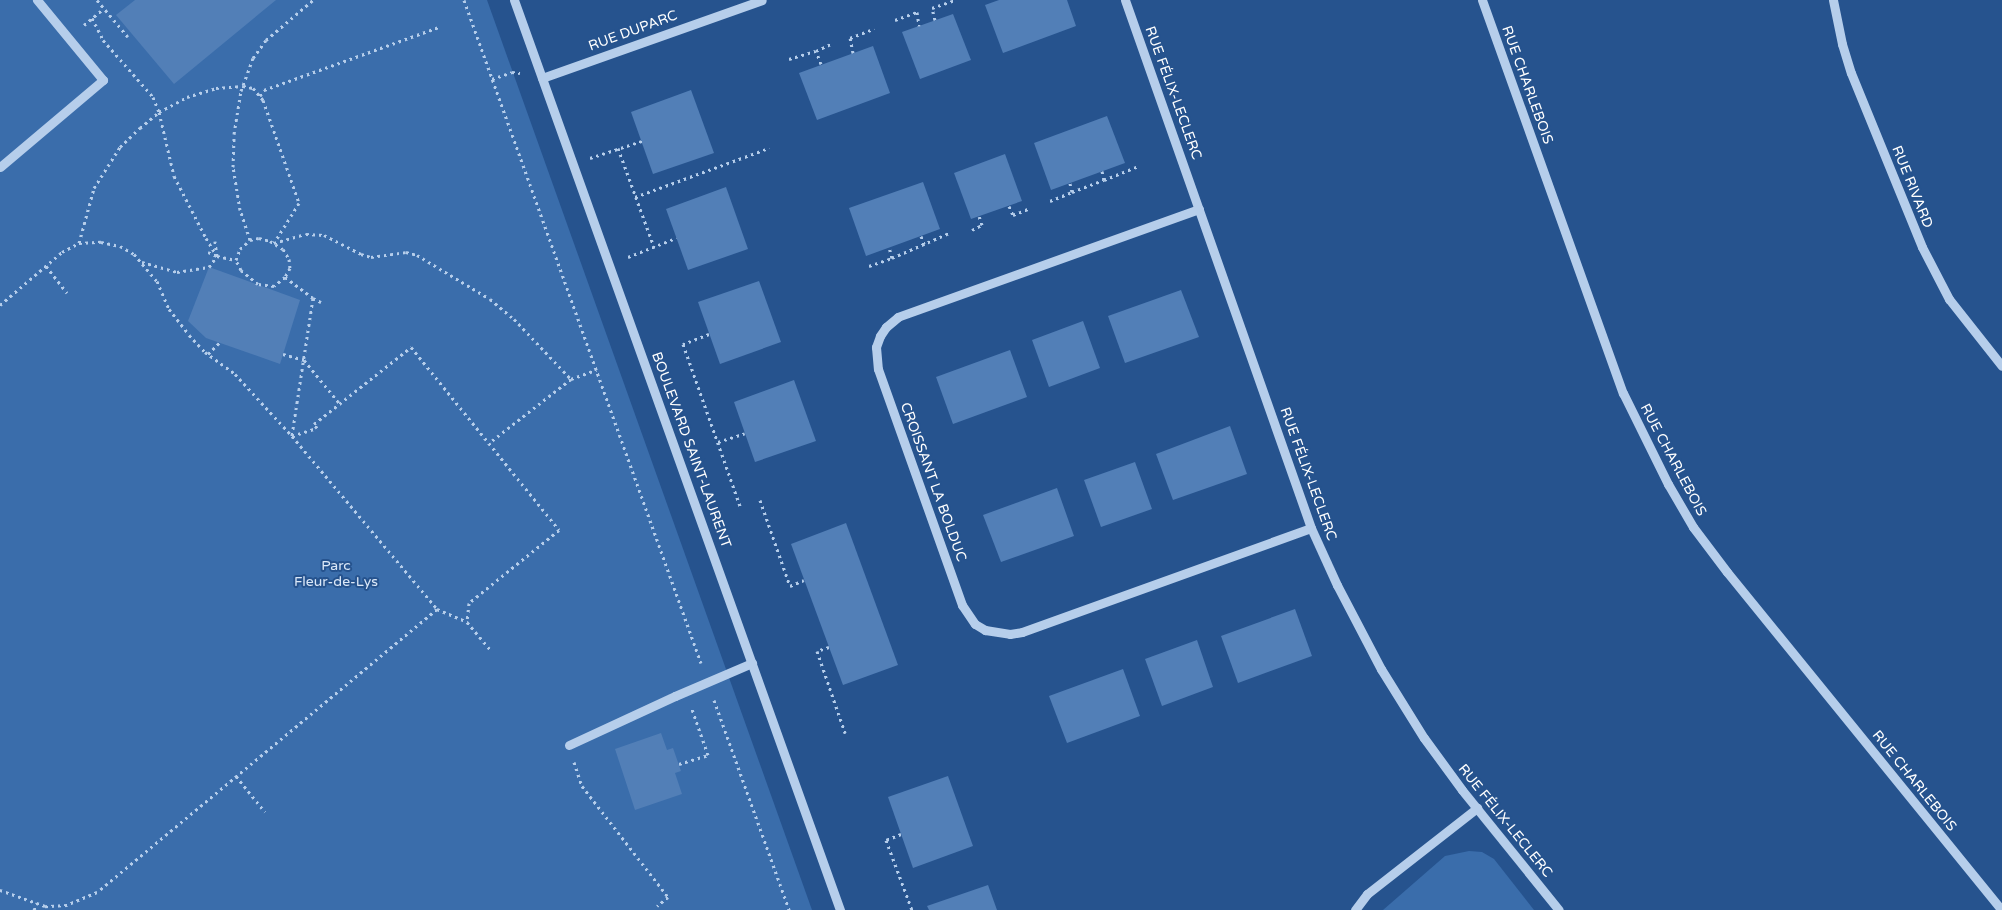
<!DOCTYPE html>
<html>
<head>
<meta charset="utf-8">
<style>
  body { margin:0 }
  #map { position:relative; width:2002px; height:910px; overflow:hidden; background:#26538e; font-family:"Varela Round",sans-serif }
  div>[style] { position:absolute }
  .green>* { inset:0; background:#3a6dab }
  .building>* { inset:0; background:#527fb7 }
  .path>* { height:3px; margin-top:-1.5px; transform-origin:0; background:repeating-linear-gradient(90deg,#b6ceeb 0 2.5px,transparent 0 6.5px) }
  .minor>* { height:9px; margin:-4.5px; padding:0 4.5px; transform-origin:4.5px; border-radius:4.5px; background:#b6ceeb }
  span { translate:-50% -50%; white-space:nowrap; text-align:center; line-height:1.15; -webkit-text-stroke:4px #26538e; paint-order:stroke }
  .street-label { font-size:14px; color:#fff }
  .park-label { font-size:14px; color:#dbe8f8 }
</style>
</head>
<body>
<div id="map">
  <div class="green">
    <i style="clip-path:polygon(0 0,487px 0,812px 910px,0 910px)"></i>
    <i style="clip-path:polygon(1469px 851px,1482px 852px,1494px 859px,1534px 910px,1383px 910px,1445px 856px)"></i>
  </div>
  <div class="building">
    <i style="clip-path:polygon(135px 0,276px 0,174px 84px,116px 15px)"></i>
    <i style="clip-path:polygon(999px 0,1067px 0,1076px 26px,1003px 53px,985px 5px)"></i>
    <i style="clip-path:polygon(953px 14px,971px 60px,920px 79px,902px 32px)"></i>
    <i style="clip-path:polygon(873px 46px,890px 93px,817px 120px,799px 73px)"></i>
    <i style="clip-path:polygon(691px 90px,714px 153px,653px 174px,631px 112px)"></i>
    <i style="clip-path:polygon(1107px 116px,1125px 163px,1051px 190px,1034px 143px)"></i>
    <i style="clip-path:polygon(1005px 154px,1022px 201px,971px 219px,954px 173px)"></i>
    <i style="clip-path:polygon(923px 182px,940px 229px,866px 256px,849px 208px)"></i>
    <i style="clip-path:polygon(726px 187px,748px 249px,688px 270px,666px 209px)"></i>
    <i style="clip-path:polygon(209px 267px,300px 300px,280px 364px,206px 338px,188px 321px)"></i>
    <i style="clip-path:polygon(759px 281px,781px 342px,720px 364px,698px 302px)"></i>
    <i style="clip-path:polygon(1181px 290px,1199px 337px,1125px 363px,1108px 316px)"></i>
    <i style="clip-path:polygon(1083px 321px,1100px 368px,1049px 387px,1032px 340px)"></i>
    <i style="clip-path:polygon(1010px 350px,1027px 397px,953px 424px,936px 377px)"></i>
    <i style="clip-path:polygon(794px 380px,816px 441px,755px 462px,734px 402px)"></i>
    <i style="clip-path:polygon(1230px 426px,1247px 474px,1173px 500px,1156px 454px)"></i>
    <i style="clip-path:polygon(1135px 462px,1152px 509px,1101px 527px,1084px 480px)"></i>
    <i style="clip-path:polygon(1057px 488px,1074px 536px,1001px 562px,983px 515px)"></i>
    <i style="clip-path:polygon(846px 523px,898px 665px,843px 685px,791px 544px)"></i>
    <i style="clip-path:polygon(1295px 609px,1312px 656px,1238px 683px,1221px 636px)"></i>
    <i style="clip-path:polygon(1197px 640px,1213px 687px,1162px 706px,1145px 659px)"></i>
    <i style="clip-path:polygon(1123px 669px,1140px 716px,1067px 743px,1049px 696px)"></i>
    <i style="clip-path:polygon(661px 733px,667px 750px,673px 748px,681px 771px,675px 773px,682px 794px,635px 810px,615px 749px)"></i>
    <i style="clip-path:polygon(948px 776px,973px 846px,913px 868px,888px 797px)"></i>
    <i style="clip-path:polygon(988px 885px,997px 910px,929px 910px,927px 906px)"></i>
  </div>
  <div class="path">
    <i style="left:97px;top:0;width:48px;rotate:50deg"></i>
    <i style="left:464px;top:0;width:704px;rotate:70.33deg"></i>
    <i style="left:92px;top:18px;width:25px;rotate:63deg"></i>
    <i style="left:103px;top:40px;width:76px;rotate:48.7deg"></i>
    <i style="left:153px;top:97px;width:16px;rotate:68deg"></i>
    <i style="left:159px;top:112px;width:66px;rotate:76.8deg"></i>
    <i style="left:174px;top:176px;width:70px;rotate:62.7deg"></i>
    <i style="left:206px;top:238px;width:21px;rotate:59deg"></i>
    <i style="left:217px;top:256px;width:19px;rotate:12deg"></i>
    <i style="left:895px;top:20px;width:23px;rotate:-20deg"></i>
    <i style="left:917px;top:12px;width:14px;rotate:82deg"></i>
    <i style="left:935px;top:20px;width:12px;rotate:-104deg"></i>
    <i style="left:932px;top:8px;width:24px;rotate:-19deg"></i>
    <i style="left:84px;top:25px;width:26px;rotate:-40deg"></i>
    <i style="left:853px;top:53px;width:15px;rotate:-101deg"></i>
    <i style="left:850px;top:38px;width:26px;rotate:-21deg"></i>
    <i style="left:789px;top:59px;width:28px;rotate:-17deg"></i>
    <i style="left:821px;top:64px;width:14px;rotate:-111deg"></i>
    <i style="left:816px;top:51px;width:19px;rotate:-25deg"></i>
    <i style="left:492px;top:79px;width:21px;rotate:-19deg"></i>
    <i style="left:512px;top:72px;width:8px;rotate:7deg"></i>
    <i style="left:260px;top:96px;width:7px;rotate:-56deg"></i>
    <i style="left:264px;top:90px;width:186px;rotate:-19.8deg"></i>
    <i style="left:618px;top:148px;width:105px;rotate:70deg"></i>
    <i style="left:590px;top:158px;width:55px;rotate:-18.1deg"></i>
    <i style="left:1102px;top:171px;width:9px;rotate:77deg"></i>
    <i style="left:1104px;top:180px;width:37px;rotate:-22deg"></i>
    <i style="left:1072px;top:192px;width:34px;rotate:-21deg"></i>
    <i style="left:635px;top:197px;width:143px;rotate:-20.1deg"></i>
    <i style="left:1050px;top:201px;width:24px;rotate:-22deg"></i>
    <i style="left:1072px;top:192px;width:9px;rotate:-103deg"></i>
    <i style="left:1009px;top:206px;width:10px;rotate:66deg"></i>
    <i style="left:1013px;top:215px;width:18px;rotate:-22deg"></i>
    <i style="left:972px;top:230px;width:11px;rotate:-27deg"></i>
    <i style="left:982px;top:225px;width:9px;rotate:-108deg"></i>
    <i style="left:921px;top:236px;width:9px;rotate:69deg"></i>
    <i style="left:259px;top:238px;width:11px;rotate:15deg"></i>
    <i style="left:270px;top:241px;width:15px;rotate:32deg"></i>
    <i style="left:283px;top:249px;width:12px;rotate:59deg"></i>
    <i style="left:289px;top:259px;width:9px;rotate:84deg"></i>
    <i style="left:290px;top:268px;width:10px;rotate:119deg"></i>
    <i style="left:285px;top:277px;width:14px;rotate:141deg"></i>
    <i style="left:274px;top:286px;width:16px;rotate:-173deg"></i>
    <i style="left:258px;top:284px;width:22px;rotate:-141deg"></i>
    <i style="left:241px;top:270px;width:11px;rotate:-117deg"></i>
    <i style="left:236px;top:260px;width:12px;rotate:-70deg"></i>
    <i style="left:240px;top:249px;width:13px;rotate:-42deg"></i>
    <i style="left:250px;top:240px;width:9px;rotate:-13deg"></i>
    <i style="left:250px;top:240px;width:32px;rotate:-108deg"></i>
    <i style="left:240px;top:210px;width:44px;rotate:-99.2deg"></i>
    <i style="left:233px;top:167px;width:33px;rotate:-88deg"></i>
    <i style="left:234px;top:134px;width:44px;rotate:-80.8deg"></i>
    <i style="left:241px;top:91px;width:35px;rotate:-70deg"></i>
    <i style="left:253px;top:58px;width:22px;rotate:-54deg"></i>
    <i style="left:266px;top:40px;width:62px;rotate:-40.4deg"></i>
    <i style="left:79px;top:243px;width:57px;rotate:-74.7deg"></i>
    <i style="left:94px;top:188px;width:49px;rotate:-57.6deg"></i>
    <i style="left:120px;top:147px;width:28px;rotate:-44deg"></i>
    <i style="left:140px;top:128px;width:25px;rotate:-40deg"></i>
    <i style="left:159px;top:112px;width:32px;rotate:-28deg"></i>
    <i style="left:187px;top:97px;width:30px;rotate:-17deg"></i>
    <i style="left:216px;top:88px;width:27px;rotate:-4deg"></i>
    <i style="left:243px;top:86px;width:10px;rotate:11deg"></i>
    <i style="left:253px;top:88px;width:16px;rotate:50deg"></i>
    <i style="left:263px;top:100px;width:109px;rotate:70.7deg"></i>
    <i style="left:299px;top:203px;width:47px;rotate:122deg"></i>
    <i style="left:274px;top:243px;width:33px;rotate:-16deg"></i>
    <i style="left:306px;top:234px;width:18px;rotate:3deg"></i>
    <i style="left:324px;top:235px;width:42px;rotate:27.2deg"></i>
    <i style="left:361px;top:254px;width:10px;rotate:17deg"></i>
    <i style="left:371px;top:257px;width:35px;rotate:-8deg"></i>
    <i style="left:406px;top:252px;width:11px;rotate:15deg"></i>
    <i style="left:417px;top:255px;width:85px;rotate:31.1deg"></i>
    <i style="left:490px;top:299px;width:31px;rotate:40deg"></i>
    <i style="left:514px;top:319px;width:83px;rotate:46.5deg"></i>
    <i style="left:571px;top:379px;width:104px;rotate:142deg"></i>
    <i style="left:208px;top:252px;width:10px;rotate:24deg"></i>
    <i style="left:217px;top:256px;width:15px;rotate:-98deg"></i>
    <i style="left:628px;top:257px;width:52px;rotate:-21.6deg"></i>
    <i style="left:892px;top:258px;width:62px;rotate:-23.7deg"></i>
    <i style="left:142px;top:262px;width:36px;rotate:16deg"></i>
    <i style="left:177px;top:272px;width:32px;rotate:-9deg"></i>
    <i style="left:209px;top:267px;width:14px;rotate:-54deg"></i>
    <i style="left:46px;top:266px;width:34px;rotate:52deg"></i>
    <i style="left:869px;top:266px;width:24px;rotate:-19deg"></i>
    <i style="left:892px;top:258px;width:11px;rotate:-105deg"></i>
    <i style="left:285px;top:277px;width:35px;rotate:37deg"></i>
    <i style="left:313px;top:298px;width:140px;rotate:98.7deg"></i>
    <i style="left:292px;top:436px;width:26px;rotate:-18deg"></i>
    <i style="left:317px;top:428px;width:5px;rotate:-127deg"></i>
    <i style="left:314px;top:424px;width:124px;rotate:-38.4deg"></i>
    <i style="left:411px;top:347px;width:235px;rotate:51deg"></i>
    <i style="left:559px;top:530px;width:116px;rotate:141deg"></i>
    <i style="left:469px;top:603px;width:19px;rotate:96deg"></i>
    <i style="left:313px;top:298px;width:9px;rotate:27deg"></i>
    <i style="left:0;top:305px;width:82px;rotate:-40.5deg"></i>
    <i style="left:62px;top:252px;width:19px;rotate:-28deg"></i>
    <i style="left:79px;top:243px;width:22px;rotate:-3deg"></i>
    <i style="left:101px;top:242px;width:19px;rotate:12deg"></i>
    <i style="left:120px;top:246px;width:16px;rotate:30deg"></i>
    <i style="left:134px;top:254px;width:35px;rotate:50deg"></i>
    <i style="left:157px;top:281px;width:30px;rotate:67deg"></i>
    <i style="left:169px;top:309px;width:33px;rotate:52deg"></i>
    <i style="left:189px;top:335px;width:23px;rotate:47deg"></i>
    <i style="left:205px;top:352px;width:37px;rotate:36deg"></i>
    <i style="left:235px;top:374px;width:84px;rotate:47.4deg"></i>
    <i style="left:292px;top:436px;width:226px;rotate:50deg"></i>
    <i style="left:437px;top:609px;width:442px;rotate:140.2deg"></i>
    <i style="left:97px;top:892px;width:33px;rotate:157deg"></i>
    <i style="left:67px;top:905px;width:22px;rotate:177deg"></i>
    <i style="left:45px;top:906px;width:48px;rotate:-160.4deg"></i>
    <i style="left:709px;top:334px;width:28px;rotate:159deg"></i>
    <i style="left:683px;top:344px;width:172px;rotate:70.6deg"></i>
    <i style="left:208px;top:354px;width:16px;rotate:-45deg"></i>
    <i style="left:283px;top:354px;width:22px;rotate:16deg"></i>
    <i style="left:304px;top:360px;width:57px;rotate:50.7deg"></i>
    <i style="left:571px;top:379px;width:27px;rotate:-20deg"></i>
    <i style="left:718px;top:442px;width:28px;rotate:-18deg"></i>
    <i style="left:760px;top:500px;width:91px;rotate:70.8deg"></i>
    <i style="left:790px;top:586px;width:15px;rotate:-23deg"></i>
    <i style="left:437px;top:609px;width:33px;rotate:23deg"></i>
    <i style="left:467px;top:622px;width:35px;rotate:50deg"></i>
    <i style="left:829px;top:647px;width:13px;rotate:162deg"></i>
    <i style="left:817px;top:651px;width:87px;rotate:71.1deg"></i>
    <i style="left:714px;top:700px;width:223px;rotate:70.3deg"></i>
    <i style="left:574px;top:762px;width:25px;rotate:72deg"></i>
    <i style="left:582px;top:786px;width:140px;rotate:52.2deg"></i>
    <i style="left:668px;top:897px;width:14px;rotate:141deg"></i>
    <i style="left:679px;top:764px;width:30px;rotate:-17deg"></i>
    <i style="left:708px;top:755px;width:49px;rotate:-109.2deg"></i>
    <i style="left:236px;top:776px;width:46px;rotate:51.1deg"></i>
    <i style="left:901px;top:834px;width:16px;rotate:158deg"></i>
    <i style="left:886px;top:840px;width:75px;rotate:69.6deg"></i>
    <i style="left:34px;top:910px;width:8px;rotate:-67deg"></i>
  </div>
  <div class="minor">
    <i style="left:514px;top:0;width:967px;rotate:70.29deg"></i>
    <i style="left:1125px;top:0;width:560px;rotate:70.59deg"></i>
    <i style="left:1311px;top:528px;width:63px;rotate:65.5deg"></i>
    <i style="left:1337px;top:585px;width:95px;rotate:62.4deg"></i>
    <i style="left:1381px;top:669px;width:81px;rotate:58.1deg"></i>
    <i style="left:1424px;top:738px;width:64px;rotate:53.8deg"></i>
    <i style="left:1462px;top:790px;width:154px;rotate:51.1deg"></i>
    <i style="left:1482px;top:0;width:418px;rotate:70.3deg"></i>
    <i style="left:1623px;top:393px;width:102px;rotate:63.7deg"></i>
    <i style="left:1668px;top:484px;width:50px;rotate:59.8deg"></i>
    <i style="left:1693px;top:527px;width:56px;rotate:52.9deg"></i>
    <i style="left:1727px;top:572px;width:436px;rotate:50.9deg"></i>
    <i style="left:1833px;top:0;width:45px;rotate:78.4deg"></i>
    <i style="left:1842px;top:44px;width:30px;rotate:73deg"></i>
    <i style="left:1851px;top:73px;width:188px;rotate:67.8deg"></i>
    <i style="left:1922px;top:247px;width:59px;rotate:62.6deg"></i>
    <i style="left:1949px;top:299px;width:85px;rotate:51.7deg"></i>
    <i style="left:542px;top:78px;width:233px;rotate:-19.5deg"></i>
    <i style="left:0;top:167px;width:135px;rotate:-40.2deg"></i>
    <i style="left:103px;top:80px;width:104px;rotate:-129.5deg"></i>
    <i style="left:1199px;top:209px;width:320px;rotate:160.3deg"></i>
    <i style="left:898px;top:317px;width:16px;rotate:140deg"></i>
    <i style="left:886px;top:327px;width:11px;rotate:124deg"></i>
    <i style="left:880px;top:336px;width:12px;rotate:110deg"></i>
    <i style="left:876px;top:347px;width:22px;rotate:85deg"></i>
    <i style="left:878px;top:369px;width:251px;rotate:70.4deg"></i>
    <i style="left:962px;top:605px;width:23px;rotate:56deg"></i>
    <i style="left:975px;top:624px;width:12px;rotate:31deg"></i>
    <i style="left:985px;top:630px;width:25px;rotate:9deg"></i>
    <i style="left:1010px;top:634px;width:12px;rotate:-9deg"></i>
    <i style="left:1022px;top:632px;width:307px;rotate:-19.8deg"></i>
    <i style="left:569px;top:745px;width:117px;rotate:-24.8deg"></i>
    <i style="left:675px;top:696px;width:84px;rotate:-23.2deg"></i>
    <i style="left:1355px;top:910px;width:20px;rotate:-53deg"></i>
    <i style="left:1367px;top:894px;width:140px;rotate:-38deg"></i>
  </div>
  <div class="street-label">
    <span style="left:633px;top:31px;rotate:-20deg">RUE DUPARC</span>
    <span style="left:1527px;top:85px;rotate:70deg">RUE CHARLEBOIS</span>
    <span style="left:1173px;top:93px;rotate:70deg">RUE FÉLIX-LECLERC</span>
    <span style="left:1912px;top:187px;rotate:68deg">RUE RIVARD</span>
    <span style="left:691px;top:450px;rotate:70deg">BOULEVARD SAINT-LAURENT</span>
    <span style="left:1673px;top:460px;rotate:62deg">RUE CHARLEBOIS</span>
    <span style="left:1308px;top:474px;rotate:70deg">RUE FÉLIX-LECLERC</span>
    <span style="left:933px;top:482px;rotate:70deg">CROISSANT LA BOLDUC</span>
    <span style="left:1914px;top:781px;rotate:51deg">RUE CHARLEBOIS</span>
    <span style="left:1505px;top:821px;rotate:51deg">RUE FÉLIX-LECLERC</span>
  </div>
  <div class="park-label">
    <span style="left:336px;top:574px">Parc<br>Fleur-de-Lys</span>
  </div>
</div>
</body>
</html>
